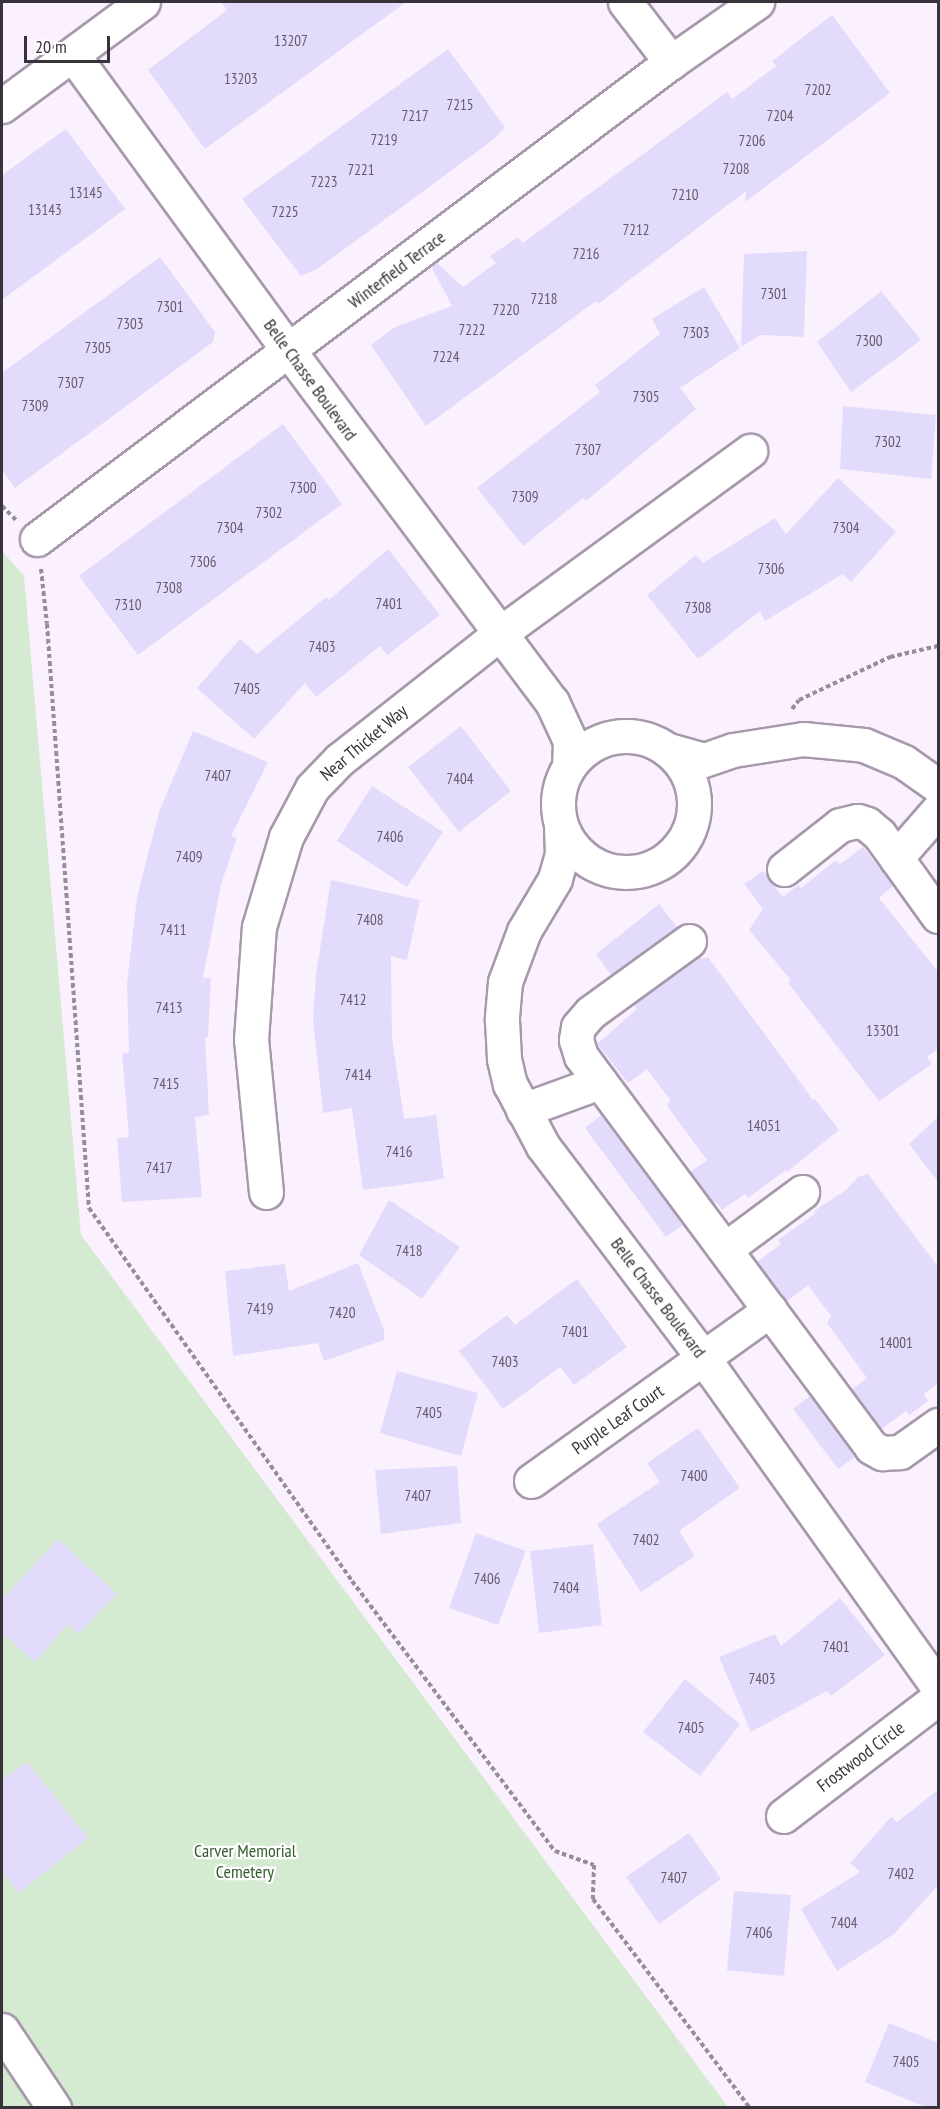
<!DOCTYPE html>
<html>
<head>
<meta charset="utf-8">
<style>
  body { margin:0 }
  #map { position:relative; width:940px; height:2109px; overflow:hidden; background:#fbf1fe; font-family:"PT Sans Narrow",sans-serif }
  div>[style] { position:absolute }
  .green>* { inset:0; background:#d5ebd1 }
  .building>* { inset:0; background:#e3dbfc }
  .path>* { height:4px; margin-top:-2px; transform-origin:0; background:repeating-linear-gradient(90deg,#958d97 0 4.5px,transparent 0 7.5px) }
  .roads { filter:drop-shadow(2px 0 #a798ac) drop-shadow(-2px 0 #a798ac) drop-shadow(0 2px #a798ac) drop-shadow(0 -2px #a798ac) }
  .minor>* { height:33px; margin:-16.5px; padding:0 16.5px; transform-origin:16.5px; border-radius:16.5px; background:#fff }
  .minor>.ring { margin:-16.5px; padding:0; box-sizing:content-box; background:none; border:33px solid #fff; border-radius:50% }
  span { translate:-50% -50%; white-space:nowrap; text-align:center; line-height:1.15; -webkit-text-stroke:4.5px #fff; paint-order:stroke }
  .number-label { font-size:15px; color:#635c6a }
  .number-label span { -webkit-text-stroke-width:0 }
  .street-label { font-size:18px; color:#38323a }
  .park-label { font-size:18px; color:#355d2f }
  .frame { position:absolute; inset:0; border:3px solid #38323a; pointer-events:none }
  .scale { position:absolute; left:24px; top:36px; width:86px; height:27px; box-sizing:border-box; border:3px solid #38323a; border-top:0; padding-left:8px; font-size:18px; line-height:21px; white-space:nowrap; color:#38323a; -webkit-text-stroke:4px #fff; paint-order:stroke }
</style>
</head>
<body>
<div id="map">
  <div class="green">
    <i style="clip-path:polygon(2px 551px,24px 576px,81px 1235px,728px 2107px,2px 2107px)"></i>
  </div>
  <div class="building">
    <i style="clip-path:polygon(221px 2px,406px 2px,205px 149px,148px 70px,227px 10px)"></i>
    <i style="clip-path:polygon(832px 15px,890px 93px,745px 202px,746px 191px,598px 304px,596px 301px,426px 426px,371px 345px,395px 327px,452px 306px,431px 266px,436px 262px,463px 287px,496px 263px,490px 256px,518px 237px,523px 243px,727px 92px,732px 99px,776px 66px,772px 61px)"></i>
    <i style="clip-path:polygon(448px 49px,505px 127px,494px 139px,406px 204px,317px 269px,301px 276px,242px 199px)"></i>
    <i style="clip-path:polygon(66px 129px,125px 209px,2px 300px,2px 175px)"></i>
    <i style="clip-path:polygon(807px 251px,804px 337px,760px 335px,741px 347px,744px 254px)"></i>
    <i style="clip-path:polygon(160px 257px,215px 332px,213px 342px,15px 488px,2px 470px,2px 373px)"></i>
    <i style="clip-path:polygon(704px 287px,740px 348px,680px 388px,696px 409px,586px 501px,583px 498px,523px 546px,477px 488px,600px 392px,595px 385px,660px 334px,652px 319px)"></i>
    <i style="clip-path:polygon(881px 291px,921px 340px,851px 392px,817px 342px)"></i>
    <i style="clip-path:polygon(843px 406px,936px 415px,931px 479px,840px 469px)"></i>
    <i style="clip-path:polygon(283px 424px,342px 504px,138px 655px,79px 576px)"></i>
    <i style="clip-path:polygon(838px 478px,896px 532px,851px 582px,843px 574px,765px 621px,760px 611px,698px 659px,647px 595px,696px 555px,703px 563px,775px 518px,786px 534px)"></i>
    <i style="clip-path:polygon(388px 549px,440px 615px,387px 655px,380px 646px,316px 697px,305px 683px,254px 739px,197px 688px,240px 639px,257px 654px,326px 597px,329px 600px)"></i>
    <i style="clip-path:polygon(461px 726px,511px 791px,459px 832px,408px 767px)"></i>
    <i style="clip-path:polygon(193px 731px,268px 762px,231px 836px,237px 838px,221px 884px,203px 978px,211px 978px,208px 1037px,205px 1037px,209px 1115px,195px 1117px,202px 1197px,122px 1202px,117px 1138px,129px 1137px,122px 1054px,129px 1053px,127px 983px,137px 897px,159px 812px)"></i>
    <i style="clip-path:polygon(372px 786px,443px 832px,407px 887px,337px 841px)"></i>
    <i style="clip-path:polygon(863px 847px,893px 886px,879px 898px,939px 973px,939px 1048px,927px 1057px,932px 1064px,879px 1101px,789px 984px,790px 979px,749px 930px,763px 909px,744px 884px,763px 871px,783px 897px,798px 885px,801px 888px,836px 860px,840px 864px)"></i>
    <i style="clip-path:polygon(331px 880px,420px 900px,407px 960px,391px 956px,392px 1037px,404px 1119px,436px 1115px,444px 1179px,363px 1190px,352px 1108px,323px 1113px,313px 1020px,316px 974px)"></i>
    <i style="clip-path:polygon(659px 904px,677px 927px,611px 975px,596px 954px)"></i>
    <i style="clip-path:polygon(700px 956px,702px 959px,708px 957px,813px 1100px,815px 1099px,839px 1130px,787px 1172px,786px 1170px,748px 1198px,745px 1194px,722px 1210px,716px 1202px,714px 1204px,690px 1172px,707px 1160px,667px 1106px,670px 1100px,647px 1069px,628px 1083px,597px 1044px,637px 1009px,634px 1005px)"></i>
    <i style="clip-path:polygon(601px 1115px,683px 1225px,666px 1237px,585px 1128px)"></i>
    <i style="clip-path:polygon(939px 1116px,939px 1183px,909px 1144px)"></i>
    <i style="clip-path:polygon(868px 1174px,939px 1268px,939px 1383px,924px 1394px,928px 1401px,909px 1415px,906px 1411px,881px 1429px,852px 1389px,867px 1378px,827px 1323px,831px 1316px,808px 1285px,786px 1302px,757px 1262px,781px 1244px,778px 1240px,816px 1213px,814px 1211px,846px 1190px,858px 1177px)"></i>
    <i style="clip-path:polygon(389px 1200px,460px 1247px,422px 1299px,359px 1255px)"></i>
    <i style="clip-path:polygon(358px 1263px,384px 1330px,384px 1340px,324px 1361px,318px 1343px,233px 1356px,225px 1271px,285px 1264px,289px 1291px)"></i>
    <i style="clip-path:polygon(577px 1279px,627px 1347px,574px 1385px,560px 1367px,503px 1409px,459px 1351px,507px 1315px,515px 1325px)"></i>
    <i style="clip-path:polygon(397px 1371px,478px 1393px,461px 1456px,380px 1433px)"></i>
    <i style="clip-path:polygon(810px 1396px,855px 1457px,838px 1469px,793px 1409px)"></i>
    <i style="clip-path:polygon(698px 1428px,740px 1488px,679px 1531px,695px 1556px,641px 1592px,597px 1524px,660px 1482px,647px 1463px)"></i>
    <i style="clip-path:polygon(457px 1466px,461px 1523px,381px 1534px,375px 1470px)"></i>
    <i style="clip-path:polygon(476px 1533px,526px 1551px,498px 1625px,449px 1608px)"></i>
    <i style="clip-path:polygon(58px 1539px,117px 1594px,78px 1634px,68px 1624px,35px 1662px,2px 1633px,2px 1600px)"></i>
    <i style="clip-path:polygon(593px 1544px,602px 1625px,539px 1633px,530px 1551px)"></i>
    <i style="clip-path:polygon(840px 1598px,885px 1655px,831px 1696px,827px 1691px,751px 1732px,719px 1657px,775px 1634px,781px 1646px)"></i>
    <i style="clip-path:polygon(685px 1679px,740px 1724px,700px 1776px,643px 1732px)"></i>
    <i style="clip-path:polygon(27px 1762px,88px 1838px,19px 1893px,2px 1871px,2px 1780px)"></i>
    <i style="clip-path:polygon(939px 1789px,939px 1884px,894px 1934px,837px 1971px,801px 1909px,860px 1872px,850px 1863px,891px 1817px,897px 1822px)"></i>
    <i style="clip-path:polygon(689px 1833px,721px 1879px,659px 1924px,626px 1877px)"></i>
    <i style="clip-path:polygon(734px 1891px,791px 1895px,784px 1976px,727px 1970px)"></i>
    <i style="clip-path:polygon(889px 2023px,939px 2043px,939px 2108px,928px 2108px,865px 2082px)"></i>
  </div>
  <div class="path">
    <i style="left:2px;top:506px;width:20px;rotate:45deg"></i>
    <i style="left:41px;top:569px;width:55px;rotate:83.8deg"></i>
    <i style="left:47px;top:624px;width:586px;rotate:85.89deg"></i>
    <i style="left:89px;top:1208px;width:456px;rotate:54.8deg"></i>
    <i style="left:352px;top:1581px;width:338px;rotate:53.1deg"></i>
    <i style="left:555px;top:1851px;width:41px;rotate:19.7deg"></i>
    <i style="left:594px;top:1865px;width:34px;rotate:92deg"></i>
    <i style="left:593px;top:1899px;width:261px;rotate:53.1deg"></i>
    <i style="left:792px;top:709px;width:11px;rotate:-52deg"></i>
    <i style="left:799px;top:700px;width:101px;rotate:-25.3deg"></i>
    <i style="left:890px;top:657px;width:49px;rotate:-12.9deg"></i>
  </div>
  <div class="roads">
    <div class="minor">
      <i style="left:625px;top:2px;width:76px;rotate:52.5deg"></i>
      <i style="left:73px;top:55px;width:366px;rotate:53.9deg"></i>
      <i style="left:289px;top:351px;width:439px;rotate:53.2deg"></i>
      <i style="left:552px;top:702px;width:43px;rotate:65.2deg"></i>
      <i style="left:570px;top:741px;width:23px;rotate:92deg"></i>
      <i style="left:2px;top:106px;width:175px;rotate:-36.4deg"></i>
      <i style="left:37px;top:539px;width:793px;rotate:-36.96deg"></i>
      <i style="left:671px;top:62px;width:105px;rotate:-34.9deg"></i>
      <i class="ring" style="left:558px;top:736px;width:103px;height:103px"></i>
      <i style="left:669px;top:750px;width:36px;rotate:16deg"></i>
      <i style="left:704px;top:760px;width:31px;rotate:-19deg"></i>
      <i style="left:733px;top:750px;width:71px;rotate:-8.9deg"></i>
      <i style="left:803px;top:739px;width:61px;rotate:5.6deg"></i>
      <i style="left:864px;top:745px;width:43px;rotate:23deg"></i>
      <i style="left:904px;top:762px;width:42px;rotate:35.2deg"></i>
      <i style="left:561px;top:826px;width:28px;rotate:88deg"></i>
      <i style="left:562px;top:854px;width:26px;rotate:106deg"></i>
      <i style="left:555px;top:879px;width:61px;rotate:120.8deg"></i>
      <i style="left:524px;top:931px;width:54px;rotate:110.4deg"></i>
      <i style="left:505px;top:982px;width:38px;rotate:95deg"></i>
      <i style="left:502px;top:1020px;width:39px;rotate:87deg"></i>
      <i style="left:504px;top:1059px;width:26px;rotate:77deg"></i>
      <i style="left:510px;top:1084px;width:70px;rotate:62deg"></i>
      <i style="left:543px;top:1146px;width:267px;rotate:52.9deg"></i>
      <i style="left:704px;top:1359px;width:403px;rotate:54.5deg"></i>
      <i style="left:896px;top:858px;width:64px;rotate:-48.8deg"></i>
      <i style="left:784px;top:869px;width:71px;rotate:-38.2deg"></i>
      <i style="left:840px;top:825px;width:18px;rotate:-13deg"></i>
      <i style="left:858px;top:821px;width:9px;rotate:18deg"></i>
      <i style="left:867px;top:824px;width:16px;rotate:40deg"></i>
      <i style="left:879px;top:834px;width:101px;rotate:54.3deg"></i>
      <i style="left:689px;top:941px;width:122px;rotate:144deg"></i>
      <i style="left:590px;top:1013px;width:18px;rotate:131deg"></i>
      <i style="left:578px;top:1027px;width:13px;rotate:99deg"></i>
      <i style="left:576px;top:1040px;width:17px;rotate:73deg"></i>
      <i style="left:581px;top:1056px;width:487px;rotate:53.4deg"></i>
      <i style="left:871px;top:1447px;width:13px;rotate:29deg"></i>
      <i style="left:882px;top:1453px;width:18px;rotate:-3deg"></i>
      <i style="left:900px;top:1452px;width:47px;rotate:-35.4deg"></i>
      <i style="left:523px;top:1110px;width:82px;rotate:-20deg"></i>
      <i style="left:266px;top:1192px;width:153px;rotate:-95.6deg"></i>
      <i style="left:251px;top:1040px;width:113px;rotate:-86deg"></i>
      <i style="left:259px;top:927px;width:94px;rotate:-73.3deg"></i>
      <i style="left:286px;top:837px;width:55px;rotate:-62deg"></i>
      <i style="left:312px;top:788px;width:39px;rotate:-46deg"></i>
      <i style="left:339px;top:760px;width:204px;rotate:-38.2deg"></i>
      <i style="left:499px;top:634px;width:311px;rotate:-36.1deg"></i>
      <i style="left:725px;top:1249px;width:96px;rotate:-36.5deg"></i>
      <i style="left:531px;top:1481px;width:294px;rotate:-35.6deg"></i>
      <i style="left:783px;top:1816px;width:195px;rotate:-37.3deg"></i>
      <i style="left:2px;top:2030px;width:94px;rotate:56.3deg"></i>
    </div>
  </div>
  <div class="number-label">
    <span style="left:291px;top:41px">13207</span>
    <span style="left:241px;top:79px">13203</span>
    <span style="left:818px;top:90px">7202</span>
    <span style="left:460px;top:105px">7215</span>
    <span style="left:415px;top:116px">7217</span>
    <span style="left:780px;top:116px">7204</span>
    <span style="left:384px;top:140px">7219</span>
    <span style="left:752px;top:141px">7206</span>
    <span style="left:736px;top:169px">7208</span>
    <span style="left:361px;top:170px">7221</span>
    <span style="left:324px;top:182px">7223</span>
    <span style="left:86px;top:193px">13145</span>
    <span style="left:685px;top:195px">7210</span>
    <span style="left:45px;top:210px">13143</span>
    <span style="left:285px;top:212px">7225</span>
    <span style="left:636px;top:230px">7212</span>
    <span style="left:586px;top:254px">7216</span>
    <span style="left:774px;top:294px">7301</span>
    <span style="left:544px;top:299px">7218</span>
    <span style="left:170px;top:307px">7301</span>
    <span style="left:506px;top:310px">7220</span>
    <span style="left:130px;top:324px">7303</span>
    <span style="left:472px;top:330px">7222</span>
    <span style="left:696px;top:333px">7303</span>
    <span style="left:869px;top:341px">7300</span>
    <span style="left:98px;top:348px">7305</span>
    <span style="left:446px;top:357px">7224</span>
    <span style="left:71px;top:383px">7307</span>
    <span style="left:646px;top:397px">7305</span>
    <span style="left:35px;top:406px">7309</span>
    <span style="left:888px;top:442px">7302</span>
    <span style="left:588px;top:450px">7307</span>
    <span style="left:303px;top:488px">7300</span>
    <span style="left:525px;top:497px">7309</span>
    <span style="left:269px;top:513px">7302</span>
    <span style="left:230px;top:528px">7304</span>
    <span style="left:846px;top:528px">7304</span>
    <span style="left:203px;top:562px">7306</span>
    <span style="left:771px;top:569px">7306</span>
    <span style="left:169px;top:588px">7308</span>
    <span style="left:389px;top:604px">7401</span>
    <span style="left:128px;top:605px">7310</span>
    <span style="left:698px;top:608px">7308</span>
    <span style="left:322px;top:647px">7403</span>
    <span style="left:247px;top:689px">7405</span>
    <span style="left:218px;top:776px">7407</span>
    <span style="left:460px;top:779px">7404</span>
    <span style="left:390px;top:837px">7406</span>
    <span style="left:189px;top:857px">7409</span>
    <span style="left:370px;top:920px">7408</span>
    <span style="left:173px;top:930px">7411</span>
    <span style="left:353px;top:1000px">7412</span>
    <span style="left:169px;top:1008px">7413</span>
    <span style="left:883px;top:1031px">13301</span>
    <span style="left:358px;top:1075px">7414</span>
    <span style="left:166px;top:1084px">7415</span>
    <span style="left:764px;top:1126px">14051</span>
    <span style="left:399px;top:1152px">7416</span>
    <span style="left:159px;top:1168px">7417</span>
    <span style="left:409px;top:1251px">7418</span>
    <span style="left:260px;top:1309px">7419</span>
    <span style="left:342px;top:1313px">7420</span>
    <span style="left:575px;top:1332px">7401</span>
    <span style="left:896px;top:1343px">14001</span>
    <span style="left:505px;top:1362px">7403</span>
    <span style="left:429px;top:1413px">7405</span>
    <span style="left:694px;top:1476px">7400</span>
    <span style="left:418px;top:1496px">7407</span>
    <span style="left:646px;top:1540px">7402</span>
    <span style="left:487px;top:1579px">7406</span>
    <span style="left:566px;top:1588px">7404</span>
    <span style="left:836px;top:1647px">7401</span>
    <span style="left:762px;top:1679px">7403</span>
    <span style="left:691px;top:1728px">7405</span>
    <span style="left:901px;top:1874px">7402</span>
    <span style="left:674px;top:1878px">7407</span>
    <span style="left:844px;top:1923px">7404</span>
    <span style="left:759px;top:1933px">7406</span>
    <span style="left:906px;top:2062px">7405</span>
  </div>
  <div class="street-label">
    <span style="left:397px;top:270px;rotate:-37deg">Winterfield Terrace</span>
    <span style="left:310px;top:380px;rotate:54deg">Belle Chasse Boulevard</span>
    <span style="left:364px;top:743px;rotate:-40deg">Near Thicket Way</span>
    <span style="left:658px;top:1298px;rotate:53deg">Belle Chasse Boulevard</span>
    <span style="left:618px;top:1420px;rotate:-35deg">Purple Leaf Court</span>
    <span style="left:861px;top:1757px;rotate:-37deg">Frostwood Circle</span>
  </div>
  <div class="park-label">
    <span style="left:245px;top:1862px">Carver Memorial<br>Cemetery</span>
  </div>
  <div class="frame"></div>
  <div class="scale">20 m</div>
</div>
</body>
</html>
